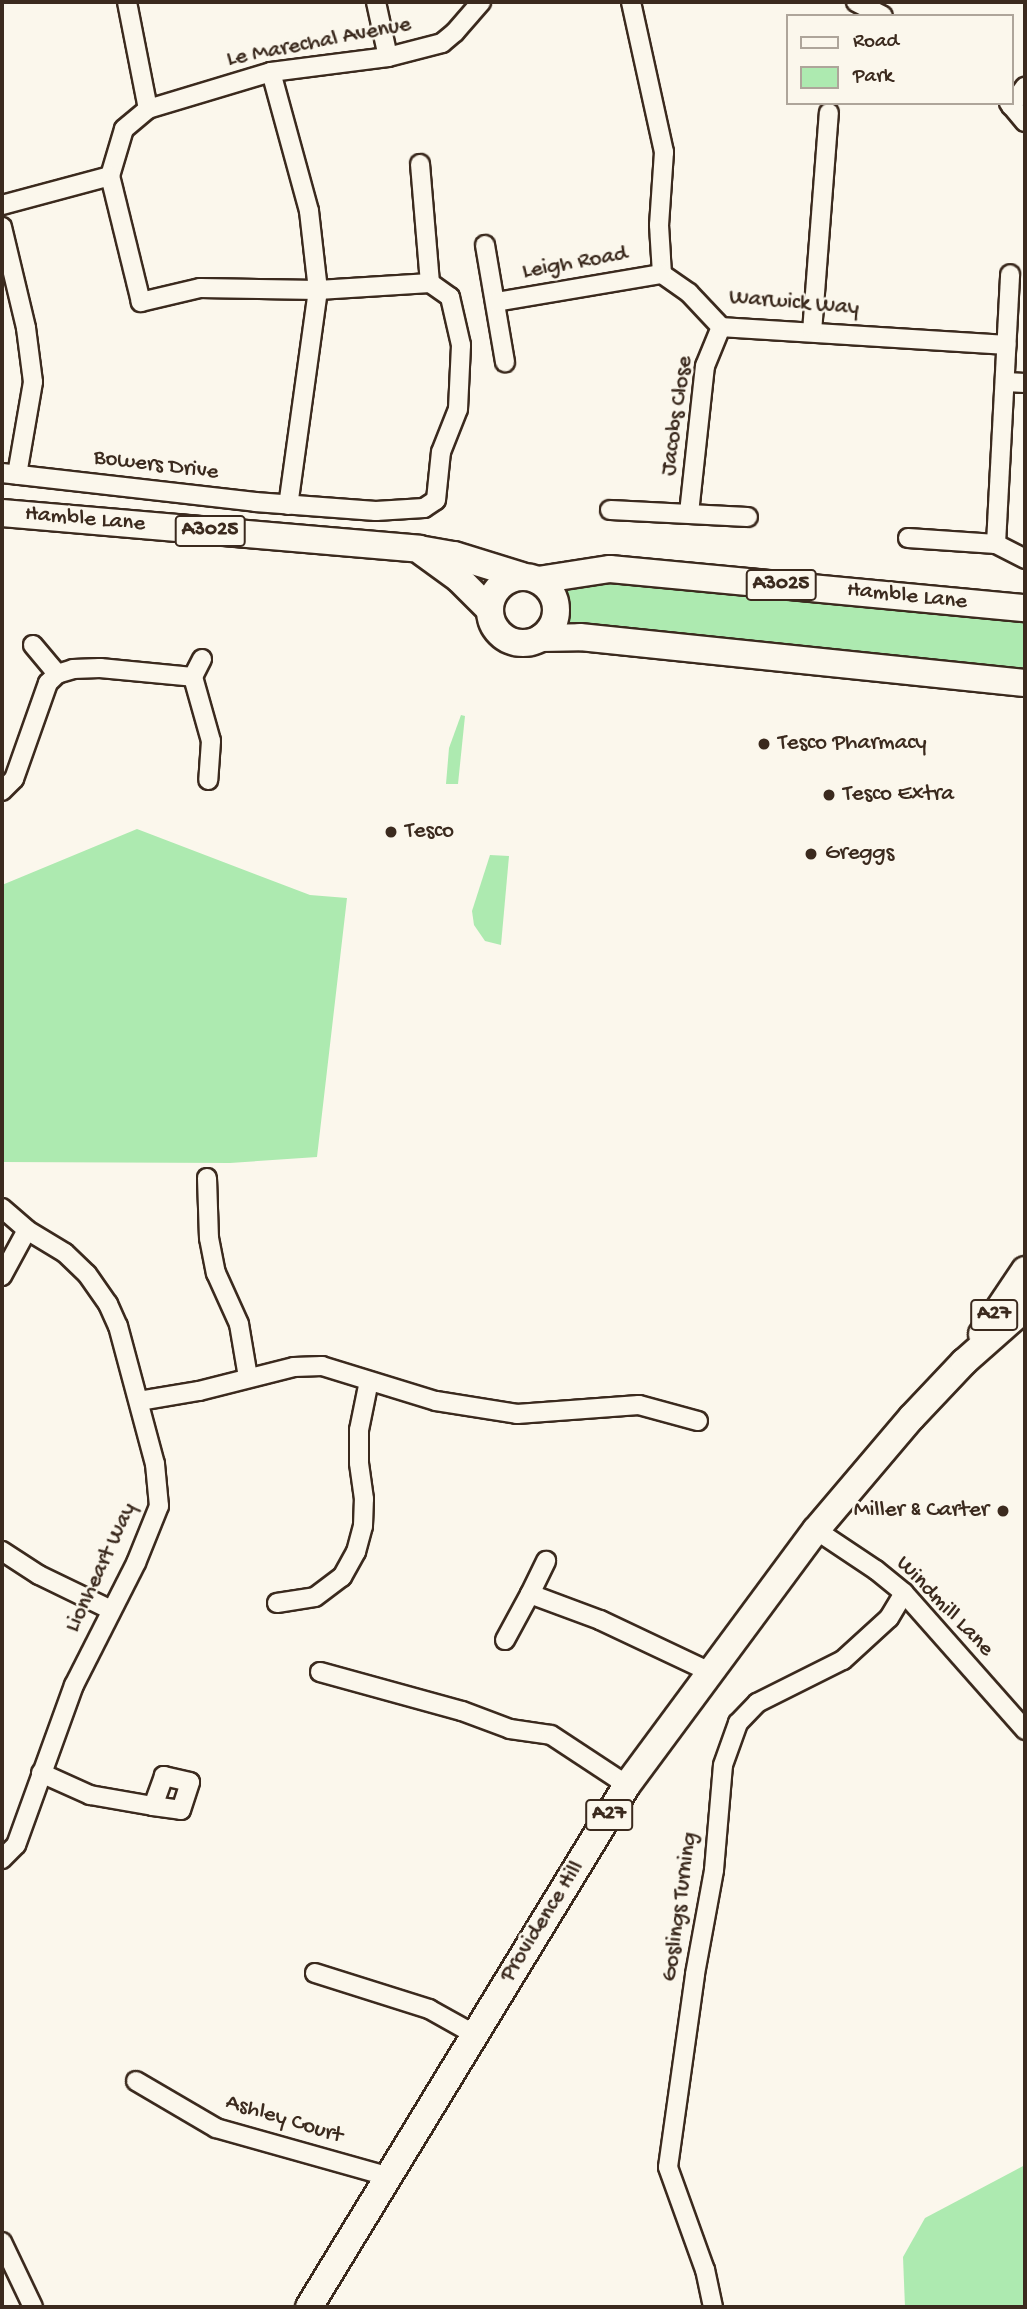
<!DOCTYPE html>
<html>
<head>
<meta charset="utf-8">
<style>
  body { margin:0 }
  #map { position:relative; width:1027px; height:2309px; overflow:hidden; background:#fbf7ec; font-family:"Gochi Hand",sans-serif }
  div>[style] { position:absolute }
  .green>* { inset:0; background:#adeab0 }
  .roads { filter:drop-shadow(2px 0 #3b2a1e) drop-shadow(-2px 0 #3b2a1e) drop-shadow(0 2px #3b2a1e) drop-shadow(0 -2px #3b2a1e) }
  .minor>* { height:18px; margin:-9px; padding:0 9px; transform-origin:9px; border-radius:9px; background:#fbf7ec }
  .primary>* { height:26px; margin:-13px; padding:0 13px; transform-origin:13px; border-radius:13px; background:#fbf7ec }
  .primary>.ring { margin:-13px; padding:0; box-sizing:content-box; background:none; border:26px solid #fbf7ec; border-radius:50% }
  .dots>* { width:19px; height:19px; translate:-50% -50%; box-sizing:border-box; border:4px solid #fbf7ec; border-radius:50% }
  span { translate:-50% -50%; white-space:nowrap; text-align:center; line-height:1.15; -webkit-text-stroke:5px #fbf7ec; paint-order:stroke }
  .shield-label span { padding:2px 5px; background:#fbf7ec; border:2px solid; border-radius:5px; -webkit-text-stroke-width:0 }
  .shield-label { font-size:21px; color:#3b2a1e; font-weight:700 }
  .street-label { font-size:23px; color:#3b2a1e }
  .poi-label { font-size:23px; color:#3b2a1e }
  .left { translate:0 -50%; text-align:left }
  .right { translate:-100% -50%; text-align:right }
  .frame { position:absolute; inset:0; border:4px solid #3b2a1e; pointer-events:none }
  .legend { position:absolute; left:786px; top:14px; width:228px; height:91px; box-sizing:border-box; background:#fbf7ec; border:2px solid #aea59a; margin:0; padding:9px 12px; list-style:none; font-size:21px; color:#3b2a1e }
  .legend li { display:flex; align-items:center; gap:14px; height:35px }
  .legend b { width:35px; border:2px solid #aea59a }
</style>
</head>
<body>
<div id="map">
  <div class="green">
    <i style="clip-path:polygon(598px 580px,1025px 617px,1025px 673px,563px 628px,564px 604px,558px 587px)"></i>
    <i style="clip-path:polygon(461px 715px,465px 716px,458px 784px,446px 784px,449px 748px)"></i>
    <i style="clip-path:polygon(137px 829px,310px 895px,347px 898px,317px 1157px,230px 1163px,2px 1162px,2px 885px)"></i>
    <i style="clip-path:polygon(490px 855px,509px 856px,501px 945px,485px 941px,474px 925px,472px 911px)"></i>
    <i style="clip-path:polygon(1025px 2165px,1025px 2307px,905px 2307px,903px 2257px,925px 2218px)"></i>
  </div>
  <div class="roads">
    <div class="minor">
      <i style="left:127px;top:2px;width:109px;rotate:78.9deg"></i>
      <i style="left:376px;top:2px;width:56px;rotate:77.7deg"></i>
      <i style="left:631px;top:2px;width:154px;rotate:77.6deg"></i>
      <i style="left:664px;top:152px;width:73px;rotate:93.9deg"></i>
      <i style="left:659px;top:225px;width:49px;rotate:86.5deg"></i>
      <i style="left:662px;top:274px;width:33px;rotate:35deg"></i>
      <i style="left:689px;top:293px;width:47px;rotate:46.7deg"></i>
      <i style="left:721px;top:327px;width:286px;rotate:3.6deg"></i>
      <i style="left:856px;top:2px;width:30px;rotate:27deg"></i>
      <i style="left:271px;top:72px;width:144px;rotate:74.7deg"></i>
      <i style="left:309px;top:211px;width:80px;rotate:83.5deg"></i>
      <i style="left:318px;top:290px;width:217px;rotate:97.9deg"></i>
      <i style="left:1009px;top:103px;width:25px;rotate:50deg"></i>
      <i style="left:1011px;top:106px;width:24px;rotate:-54deg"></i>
      <i style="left:420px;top:164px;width:119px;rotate:85.2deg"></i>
      <i style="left:2px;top:205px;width:112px;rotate:-15deg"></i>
      <i style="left:110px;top:176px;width:49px;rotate:-73.4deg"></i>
      <i style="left:124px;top:129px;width:31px;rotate:-40deg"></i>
      <i style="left:148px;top:109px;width:128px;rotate:-16.7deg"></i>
      <i style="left:271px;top:72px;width:118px;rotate:-7.3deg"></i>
      <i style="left:388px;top:57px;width:56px;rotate:-14.5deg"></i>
      <i style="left:442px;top:43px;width:17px;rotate:-40deg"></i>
      <i style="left:455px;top:32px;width:40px;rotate:-49deg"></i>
      <i style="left:2px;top:227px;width:104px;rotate:76.6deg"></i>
      <i style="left:26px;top:328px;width:54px;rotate:82.6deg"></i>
      <i style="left:33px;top:382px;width:94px;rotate:99.8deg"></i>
      <i style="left:485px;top:245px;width:119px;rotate:80.3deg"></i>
      <i style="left:496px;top:302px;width:168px;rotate:-9.6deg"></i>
      <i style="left:812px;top:332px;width:220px;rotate:-85.6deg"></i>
      <i style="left:1006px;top:382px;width:19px;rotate:3deg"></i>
      <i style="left:2px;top:473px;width:255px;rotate:6.5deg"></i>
      <i style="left:255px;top:502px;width:121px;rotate:4.3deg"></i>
      <i style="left:376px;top:511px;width:48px;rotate:-3.6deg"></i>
      <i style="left:424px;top:508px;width:14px;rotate:-34deg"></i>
      <i style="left:436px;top:500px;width:48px;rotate:-84.1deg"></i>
      <i style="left:441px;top:452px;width:46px;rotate:-68.4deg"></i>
      <i style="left:458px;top:409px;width:64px;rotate:-87.3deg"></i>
      <i style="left:461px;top:345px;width:49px;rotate:-102.9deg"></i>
      <i style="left:450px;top:297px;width:24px;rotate:-145deg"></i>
      <i style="left:430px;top:283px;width:112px;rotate:176.4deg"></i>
      <i style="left:318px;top:290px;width:118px;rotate:-179deg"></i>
      <i style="left:200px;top:288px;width:61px;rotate:166.7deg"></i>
      <i style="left:141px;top:302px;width:130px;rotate:-103.8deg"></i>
      <i style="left:610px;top:510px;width:138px;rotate:2.9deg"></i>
      <i style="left:689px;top:513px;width:148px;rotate:-83.8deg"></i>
      <i style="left:705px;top:366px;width:42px;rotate:-67.7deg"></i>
      <i style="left:908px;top:538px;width:88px;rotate:3.9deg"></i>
      <i style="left:996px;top:544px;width:33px;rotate:27deg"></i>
      <i style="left:996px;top:544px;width:270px;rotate:-87deg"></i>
      <i style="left:33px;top:645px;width:38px;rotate:50deg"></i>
      <i style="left:202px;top:659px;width:20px;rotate:117deg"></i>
      <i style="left:193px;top:677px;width:66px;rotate:74.3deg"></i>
      <i style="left:211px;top:741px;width:39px;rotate:94deg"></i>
      <i style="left:2px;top:791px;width:17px;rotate:-45deg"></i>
      <i style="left:14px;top:779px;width:102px;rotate:-70.5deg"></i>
      <i style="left:48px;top:683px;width:13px;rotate:-45deg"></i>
      <i style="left:57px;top:674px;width:17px;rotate:-17deg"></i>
      <i style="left:73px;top:669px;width:27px;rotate:-2deg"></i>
      <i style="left:100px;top:668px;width:93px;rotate:5.5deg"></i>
      <i style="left:207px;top:1178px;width:60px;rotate:88.1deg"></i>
      <i style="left:209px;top:1238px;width:36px;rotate:79deg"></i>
      <i style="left:216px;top:1273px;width:56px;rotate:65.7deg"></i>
      <i style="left:239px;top:1324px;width:54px;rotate:80.4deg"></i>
      <i style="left:2px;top:1208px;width:33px;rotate:41deg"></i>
      <i style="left:27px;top:1230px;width:44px;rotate:31.2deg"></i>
      <i style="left:65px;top:1253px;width:30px;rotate:44deg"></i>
      <i style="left:87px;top:1274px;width:37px;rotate:55deg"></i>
      <i style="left:108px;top:1304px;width:24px;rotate:66deg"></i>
      <i style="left:118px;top:1326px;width:143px;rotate:75deg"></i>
      <i style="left:155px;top:1464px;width:42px;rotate:84.6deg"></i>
      <i style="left:159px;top:1506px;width:61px;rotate:112deg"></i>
      <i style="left:136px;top:1563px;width:137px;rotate:116.9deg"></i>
      <i style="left:74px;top:1685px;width:170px;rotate:109.9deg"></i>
      <i style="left:16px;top:1845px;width:20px;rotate:135deg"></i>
      <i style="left:2px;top:1276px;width:52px;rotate:-61.5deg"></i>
      <i style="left:139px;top:1401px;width:61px;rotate:-9.5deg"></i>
      <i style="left:199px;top:1391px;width:98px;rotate:-14.2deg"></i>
      <i style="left:294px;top:1367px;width:28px;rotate:-2deg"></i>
      <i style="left:322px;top:1366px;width:119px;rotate:17.1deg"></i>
      <i style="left:436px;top:1401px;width:82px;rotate:9.1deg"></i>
      <i style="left:517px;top:1414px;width:122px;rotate:-4.2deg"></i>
      <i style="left:639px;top:1405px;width:61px;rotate:15.2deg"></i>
      <i style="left:816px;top:1530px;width:72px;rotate:33.7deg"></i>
      <i style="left:876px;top:1570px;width:36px;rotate:39deg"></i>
      <i style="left:904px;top:1593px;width:183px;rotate:48.5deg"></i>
      <i style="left:2px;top:1551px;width:44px;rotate:33deg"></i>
      <i style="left:39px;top:1575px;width:80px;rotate:25.9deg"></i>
      <i style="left:530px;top:1594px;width:37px;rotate:-64deg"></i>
      <i style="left:277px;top:1603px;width:38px;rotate:-9deg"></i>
      <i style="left:315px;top:1597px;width:34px;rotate:-37deg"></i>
      <i style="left:342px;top:1577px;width:29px;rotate:-61deg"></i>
      <i style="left:356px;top:1552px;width:27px;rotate:-75deg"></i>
      <i style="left:363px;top:1526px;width:27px;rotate:-88deg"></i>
      <i style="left:364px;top:1499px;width:36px;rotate:-98deg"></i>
      <i style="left:359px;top:1463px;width:33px;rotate:-90deg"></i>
      <i style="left:359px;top:1430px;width:50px;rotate:-78.5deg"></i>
      <i style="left:505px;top:1640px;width:52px;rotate:-61.5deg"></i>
      <i style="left:530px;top:1594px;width:75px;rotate:20.4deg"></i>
      <i style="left:600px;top:1620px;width:122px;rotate:25.3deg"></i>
      <i style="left:320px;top:1672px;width:147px;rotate:15.4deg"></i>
      <i style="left:462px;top:1711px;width:51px;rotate:20.6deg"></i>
      <i style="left:510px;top:1729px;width:41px;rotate:8.3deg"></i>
      <i style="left:551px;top:1735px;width:91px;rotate:33.3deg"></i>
      <i style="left:41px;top:1773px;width:54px;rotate:24.2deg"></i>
      <i style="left:90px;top:1795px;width:64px;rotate:9.9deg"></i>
      <i style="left:153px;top:1806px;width:28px;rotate:8deg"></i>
      <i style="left:181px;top:1810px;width:29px;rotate:-72deg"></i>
      <i style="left:190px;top:1782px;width:27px;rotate:-167deg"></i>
      <i style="left:164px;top:1776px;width:32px;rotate:110deg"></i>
      <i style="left:315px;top:1973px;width:120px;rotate:17.5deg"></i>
      <i style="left:429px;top:2009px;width:51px;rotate:29.1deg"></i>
      <i style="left:136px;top:2081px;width:93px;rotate:30.4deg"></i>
      <i style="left:216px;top:2128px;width:178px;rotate:15.7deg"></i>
      <i style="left:2px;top:2242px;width:72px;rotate:64.5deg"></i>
      <i style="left:713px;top:2307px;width:38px;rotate:-102deg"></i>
      <i style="left:705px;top:2270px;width:109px;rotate:-109.8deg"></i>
      <i style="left:668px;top:2167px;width:195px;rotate:-82deg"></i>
      <i style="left:695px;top:1974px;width:106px;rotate:-79.6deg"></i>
      <i style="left:714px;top:1870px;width:105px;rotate:-85.1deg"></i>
      <i style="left:723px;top:1765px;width:45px;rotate:-70.3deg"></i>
      <i style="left:738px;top:1723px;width:28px;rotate:-46deg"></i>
      <i style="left:757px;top:1703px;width:96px;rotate:-26.6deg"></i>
      <i style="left:843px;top:1660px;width:62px;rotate:-42.4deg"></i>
      <i style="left:889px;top:1618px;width:29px;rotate:-59deg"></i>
    </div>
    <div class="primary">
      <i style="left:2px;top:513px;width:419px;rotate:4.9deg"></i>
      <i style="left:419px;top:549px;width:36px;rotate:10deg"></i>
      <i style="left:454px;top:555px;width:71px;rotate:17.2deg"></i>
      <i style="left:422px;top:552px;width:46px;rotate:36.1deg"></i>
      <i style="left:459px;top:579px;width:44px;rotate:45deg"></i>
      <i class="ring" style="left:490px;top:577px;width:40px;height:40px"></i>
      <i style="left:538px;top:580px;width:73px;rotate:-8.7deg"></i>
      <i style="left:610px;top:569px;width:417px;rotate:5.4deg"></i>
      <i style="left:541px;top:638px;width:39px;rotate:-1deg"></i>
      <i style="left:580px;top:637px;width:447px;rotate:5.9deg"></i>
      <i style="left:982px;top:1334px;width:77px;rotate:-56.1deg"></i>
      <i style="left:309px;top:2307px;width:611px;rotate:-58.65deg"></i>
      <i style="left:627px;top:1785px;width:317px;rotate:-53.5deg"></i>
      <i style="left:816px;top:1530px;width:148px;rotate:-49.7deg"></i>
      <i style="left:912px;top:1417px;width:76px;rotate:-46.6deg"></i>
      <i style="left:964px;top:1362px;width:81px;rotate:-41.5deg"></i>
    </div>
  </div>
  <div class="dots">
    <i style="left:764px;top:744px;background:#3b2a1e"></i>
    <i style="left:829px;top:795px;background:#3b2a1e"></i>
    <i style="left:391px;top:832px;background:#3b2a1e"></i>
    <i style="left:811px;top:854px;background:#3b2a1e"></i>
    <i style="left:1003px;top:1511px;background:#3b2a1e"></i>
  </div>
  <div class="shield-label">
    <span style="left:210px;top:531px">A3025</span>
    <span style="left:781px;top:585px">A3025</span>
    <span style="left:994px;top:1315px">A27</span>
    <span style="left:609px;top:1815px">A27</span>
  </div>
  <div class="street-label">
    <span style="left:319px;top:43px;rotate:-11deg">Le Marechal Avenue</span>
    <span style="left:575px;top:264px;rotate:-10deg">Leigh Road</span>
    <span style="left:794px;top:304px;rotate:5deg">Warwick Way</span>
    <span style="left:678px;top:416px;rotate:-82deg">Jacobs Close</span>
    <span style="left:156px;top:466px;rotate:7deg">Bowers Drive</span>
    <span style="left:85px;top:520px;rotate:5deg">Hamble Lane</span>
    <span style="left:907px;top:597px;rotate:6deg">Hamble Lane</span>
    <span style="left:102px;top:1568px;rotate:-65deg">Lionheart Way</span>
    <span style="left:944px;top:1607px;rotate:46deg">Windmill Lane</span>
    <span style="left:681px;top:1907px;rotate:-82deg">Goslings Turning</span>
    <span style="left:543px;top:1922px;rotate:-58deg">Providence Hill</span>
    <span style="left:284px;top:2120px;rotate:17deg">Ashley Court</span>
  </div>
  <div class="poi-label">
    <span class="left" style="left:778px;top:744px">Tesco Pharmacy</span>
    <span class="left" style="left:843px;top:795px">Tesco Extra</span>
    <span class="left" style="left:405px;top:832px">Tesco</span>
    <span class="left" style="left:825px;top:854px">Greggs</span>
    <span class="right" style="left:989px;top:1511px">Miller &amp; Carter</span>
  </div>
  <div class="frame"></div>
  <ul class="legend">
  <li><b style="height:9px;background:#fbf7ec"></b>Road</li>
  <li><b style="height:19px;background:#adeab0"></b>Park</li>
  </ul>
</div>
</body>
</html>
